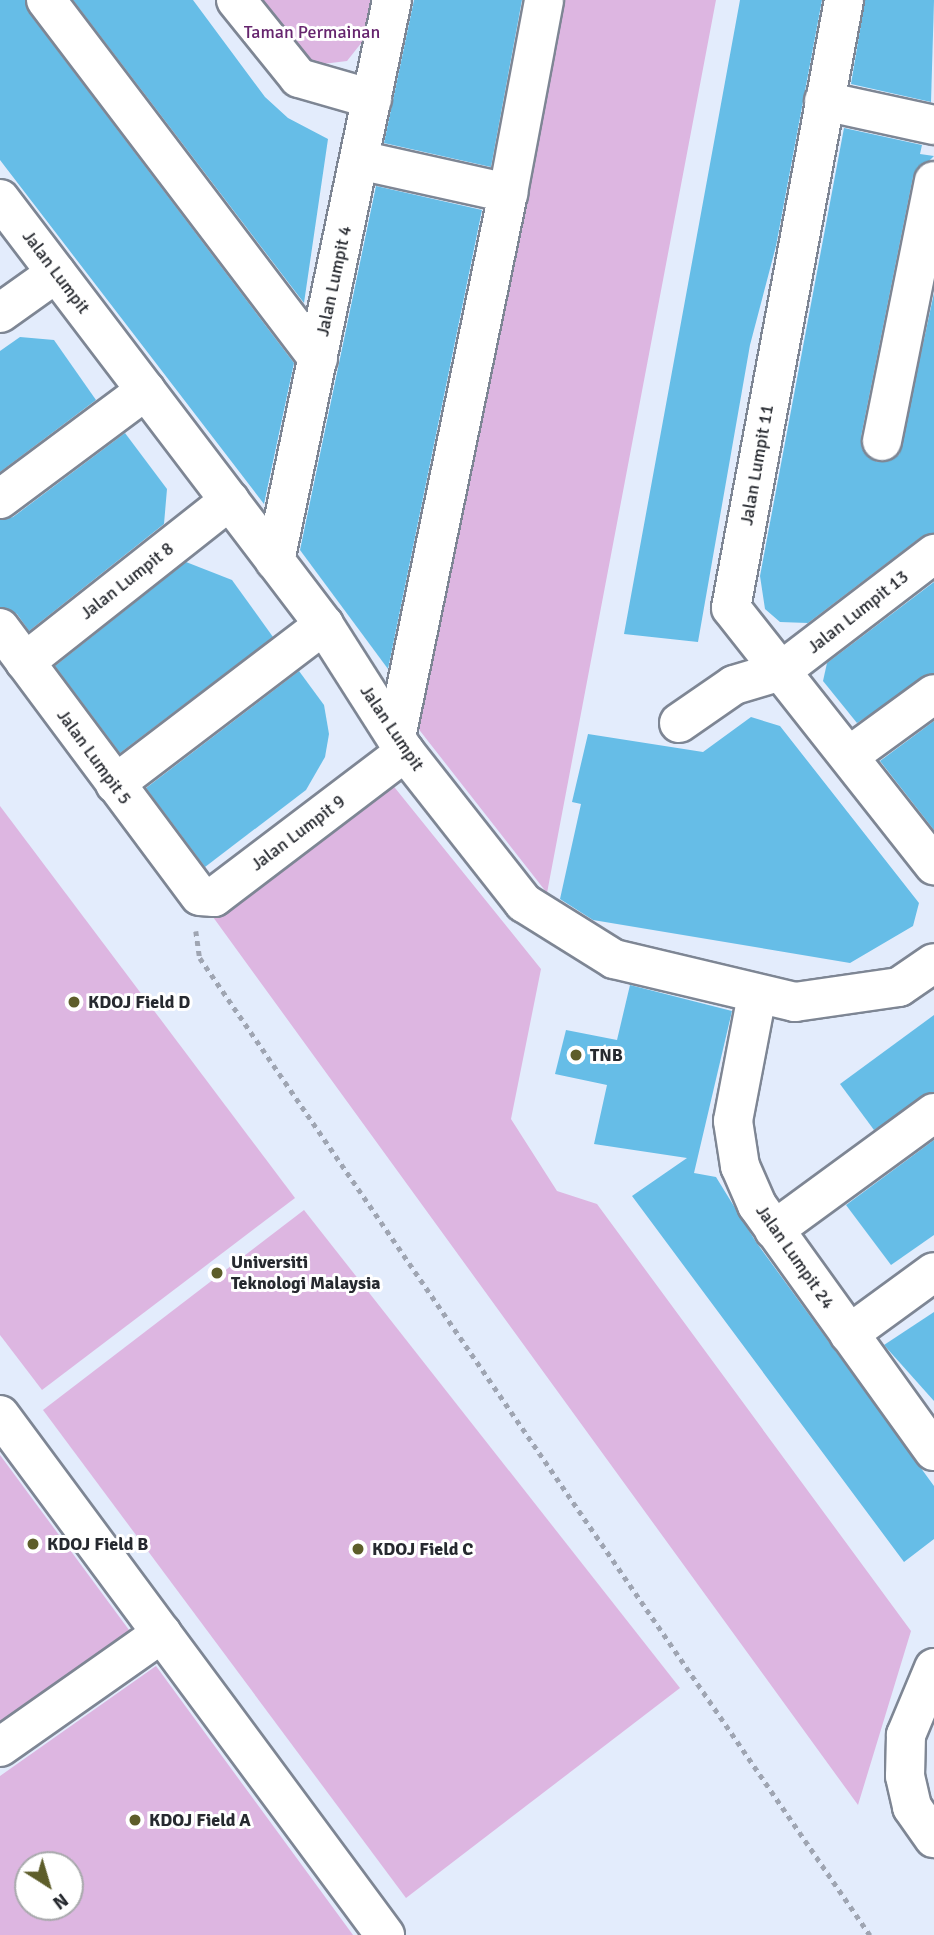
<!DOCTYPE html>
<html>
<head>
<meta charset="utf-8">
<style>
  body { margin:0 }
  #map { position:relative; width:934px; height:1935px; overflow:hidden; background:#e3ecfc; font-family:Signika,sans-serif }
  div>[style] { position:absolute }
  .green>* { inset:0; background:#ddb6e1 }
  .building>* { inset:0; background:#66bde7 }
  .path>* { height:4.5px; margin-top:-2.25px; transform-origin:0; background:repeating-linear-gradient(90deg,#9fa5b2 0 5px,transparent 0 10px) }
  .roads { filter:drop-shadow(2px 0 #7e8694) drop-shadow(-2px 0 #7e8694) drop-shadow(0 2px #7e8694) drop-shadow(0 -2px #7e8694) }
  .minor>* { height:38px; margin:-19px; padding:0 19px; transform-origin:19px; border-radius:19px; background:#fff }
  .dots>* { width:19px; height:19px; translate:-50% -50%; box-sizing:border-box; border:4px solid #fff; border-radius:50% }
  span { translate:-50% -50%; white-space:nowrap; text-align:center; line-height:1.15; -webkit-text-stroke:6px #fff; paint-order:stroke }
  .park-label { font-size:18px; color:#66256e }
  .street-label { font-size:18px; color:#26292f }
  .poi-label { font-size:18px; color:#26292f; font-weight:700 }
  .left { translate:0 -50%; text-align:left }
  .north { position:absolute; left:14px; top:1851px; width:70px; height:70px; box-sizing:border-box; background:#fff; border:2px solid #a8a9ac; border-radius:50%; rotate:143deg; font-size:19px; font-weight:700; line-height:28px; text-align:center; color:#26292f }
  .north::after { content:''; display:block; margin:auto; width:24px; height:32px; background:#5d5d2a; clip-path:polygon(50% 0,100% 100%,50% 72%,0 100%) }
</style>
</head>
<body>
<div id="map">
  <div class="green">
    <i style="clip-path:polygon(245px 0,377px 0,374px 27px,347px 61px,298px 67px)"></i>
    <i style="clip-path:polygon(558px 0,716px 0,547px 893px,417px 727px,523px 225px,523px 192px)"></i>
    <i style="clip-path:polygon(387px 778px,541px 969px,511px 1119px,557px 1191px,597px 1204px,911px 1631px,858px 1805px,213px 917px)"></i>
    <i style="clip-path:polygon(0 806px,295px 1198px,42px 1390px,0 1335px)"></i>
    <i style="clip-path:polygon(304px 1210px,680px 1688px,406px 1898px,43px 1410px)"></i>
    <i style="clip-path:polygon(0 1455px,132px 1634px,0 1728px)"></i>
    <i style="clip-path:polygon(evenodd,156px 1666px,353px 1935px,0 1935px,0 1776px,156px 1666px,28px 1865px,70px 1865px,70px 1907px,28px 1907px,28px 1865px)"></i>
  </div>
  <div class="building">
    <i style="clip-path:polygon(0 0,25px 0,29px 13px,294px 363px,264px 504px,0 160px)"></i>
    <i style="clip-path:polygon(73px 0,193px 0,265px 97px,288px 118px,328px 139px,304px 303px)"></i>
    <i style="clip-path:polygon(414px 0,522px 0,491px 167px,384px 143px)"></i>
    <i style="clip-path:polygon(740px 0,822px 0,776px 246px,750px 345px,698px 642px,624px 634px)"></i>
    <i style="clip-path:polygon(865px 0,934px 0,931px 102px,851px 84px)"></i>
    <i style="clip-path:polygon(844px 128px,922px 145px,920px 154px,934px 156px,913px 177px,861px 437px,862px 449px,877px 462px,899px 455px,934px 293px,934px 533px,921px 537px,808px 623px,780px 622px,765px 609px,760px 576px)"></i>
    <i style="clip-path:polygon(376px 186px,482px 210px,388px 669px,300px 550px)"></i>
    <i style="clip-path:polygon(20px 337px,54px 340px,96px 400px,0 472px,0 351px)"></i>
    <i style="clip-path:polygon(125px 433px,167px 489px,164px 524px,29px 631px,17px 614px,0 607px,0 520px,13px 517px)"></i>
    <i style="clip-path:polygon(186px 562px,232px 580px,273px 637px,120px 753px,55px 666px)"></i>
    <i style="clip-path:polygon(934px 582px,934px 673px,857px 723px,823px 681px,827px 663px)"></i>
    <i style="clip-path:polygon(299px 671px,324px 705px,329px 734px,325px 757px,306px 790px,205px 867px,146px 788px)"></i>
    <i style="clip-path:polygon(751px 717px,780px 726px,919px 903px,913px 926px,850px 963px,593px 920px,560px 899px,581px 804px,572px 802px,588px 734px,703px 752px)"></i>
    <i style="clip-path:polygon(934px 721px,934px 830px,880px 761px)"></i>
    <i style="clip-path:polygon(630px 985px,732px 1011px,694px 1173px,716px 1177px,756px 1242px,934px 1486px,934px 1539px,904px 1562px,632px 1196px,687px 1158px,594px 1144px,607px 1085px,555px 1074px,566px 1030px,617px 1040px)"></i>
    <i style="clip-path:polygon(934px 1015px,934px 1092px,874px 1130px,840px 1084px)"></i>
    <i style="clip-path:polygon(934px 1140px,934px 1235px,891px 1265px,846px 1205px)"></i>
    <i style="clip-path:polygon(934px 1312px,934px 1401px,884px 1345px)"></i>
  </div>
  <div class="path">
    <i style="left:196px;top:931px;width:27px;rotate:82deg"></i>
    <i style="left:200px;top:958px;width:1185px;rotate:55.56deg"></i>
  </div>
  <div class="roads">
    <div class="minor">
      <i style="left:46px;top:0;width:450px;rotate:52.8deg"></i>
      <i style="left:236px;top:0;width:100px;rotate:51.1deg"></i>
      <i style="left:299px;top:78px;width:76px;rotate:16deg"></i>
      <i style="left:844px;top:0;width:618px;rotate:100.53deg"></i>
      <i style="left:731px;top:608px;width:328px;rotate:51.7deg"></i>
      <i style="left:824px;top:101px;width:113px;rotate:12.3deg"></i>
      <i style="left:359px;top:160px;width:153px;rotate:12.5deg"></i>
      <i style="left:508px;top:193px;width:555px;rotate:101.63deg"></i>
      <i style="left:508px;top:193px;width:196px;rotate:-79.4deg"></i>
      <i style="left:0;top:199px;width:535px;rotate:52.74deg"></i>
      <i style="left:324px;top:625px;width:151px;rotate:57.5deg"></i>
      <i style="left:405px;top:752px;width:192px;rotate:51.8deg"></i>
      <i style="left:524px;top:903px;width:106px;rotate:31.9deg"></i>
      <i style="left:614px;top:959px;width:186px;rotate:13.4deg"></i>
      <i style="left:795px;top:1002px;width:105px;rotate:-8.2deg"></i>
      <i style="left:899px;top:987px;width:42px;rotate:-34.4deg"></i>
      <i style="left:0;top:313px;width:69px;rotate:-35.5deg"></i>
      <i style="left:882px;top:441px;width:265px;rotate:-78.7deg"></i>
      <i style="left:0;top:499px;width:182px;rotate:-36.7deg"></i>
      <i style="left:275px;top:561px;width:573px;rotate:-78.22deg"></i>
      <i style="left:0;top:628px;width:334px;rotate:53.3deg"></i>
      <i style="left:200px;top:896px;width:14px;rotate:4deg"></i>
      <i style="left:214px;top:897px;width:240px;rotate:-37.2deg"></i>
      <i style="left:25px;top:662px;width:261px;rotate:-38.3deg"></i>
      <i style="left:679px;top:723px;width:67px;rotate:-34.6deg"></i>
      <i style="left:734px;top:685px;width:49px;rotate:-16.6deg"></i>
      <i style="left:781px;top:671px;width:193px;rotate:-37.4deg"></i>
      <i style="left:849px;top:756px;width:105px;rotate:-36.1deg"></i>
      <i style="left:115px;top:784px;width:263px;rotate:-37.3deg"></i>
      <i style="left:757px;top:995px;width:128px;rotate:100.8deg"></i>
      <i style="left:733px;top:1121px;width:46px;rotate:81.2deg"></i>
      <i style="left:740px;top:1166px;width:43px;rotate:66.4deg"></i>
      <i style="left:757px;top:1205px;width:303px;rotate:54.3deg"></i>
      <i style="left:774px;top:1230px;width:198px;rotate:-36.2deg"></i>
      <i style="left:849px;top:1334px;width:105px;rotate:-36.1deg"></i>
      <i style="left:0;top:1415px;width:647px;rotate:53.48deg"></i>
      <i style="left:934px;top:1668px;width:73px;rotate:112.7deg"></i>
      <i style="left:906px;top:1735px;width:41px;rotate:91.4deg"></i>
      <i style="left:905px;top:1776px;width:32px;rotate:77deg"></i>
      <i style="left:912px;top:1807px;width:38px;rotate:55deg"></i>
      <i style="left:0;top:1747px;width:198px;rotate:-35.1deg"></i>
    </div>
  </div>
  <div class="dots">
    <i style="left:74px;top:1002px;background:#5d5d2a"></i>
    <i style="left:576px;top:1055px;background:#5d5d2a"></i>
    <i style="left:217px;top:1273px;background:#5d5d2a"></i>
    <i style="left:33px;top:1544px;background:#5d5d2a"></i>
    <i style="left:358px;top:1549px;background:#5d5d2a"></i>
    <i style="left:135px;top:1820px;background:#5d5d2a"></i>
  </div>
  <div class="park-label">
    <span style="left:312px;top:32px">Taman Permainan</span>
  </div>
  <div class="street-label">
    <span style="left:56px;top:272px;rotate:53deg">Jalan Lumpit</span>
    <span style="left:334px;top:281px;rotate:-78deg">Jalan Lumpit 4</span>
    <span style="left:757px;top:465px;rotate:-80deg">Jalan Lumpit 11</span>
    <span style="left:127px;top:581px;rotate:-38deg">Jalan Lumpit 8</span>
    <span style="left:858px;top:612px;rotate:-38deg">Jalan Lumpit 13</span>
    <span style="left:392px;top:728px;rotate:56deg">Jalan Lumpit</span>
    <span style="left:94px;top:757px;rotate:54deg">Jalan Lumpit 5</span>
    <span style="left:298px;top:833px;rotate:-37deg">Jalan Lumpit 9</span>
    <span style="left:795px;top:1257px;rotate:55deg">Jalan Lumpit 24</span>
  </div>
  <div class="poi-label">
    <span class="left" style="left:88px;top:1002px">KDOJ Field D</span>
    <span class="left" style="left:590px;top:1055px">TNB</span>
    <span class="left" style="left:231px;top:1273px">Universiti<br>Teknologi Malaysia</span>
    <span class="left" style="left:47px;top:1544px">KDOJ Field B</span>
    <span class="left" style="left:372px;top:1549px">KDOJ Field C</span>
    <span class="left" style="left:149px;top:1820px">KDOJ Field A</span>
  </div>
  <div class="north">N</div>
</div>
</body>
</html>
